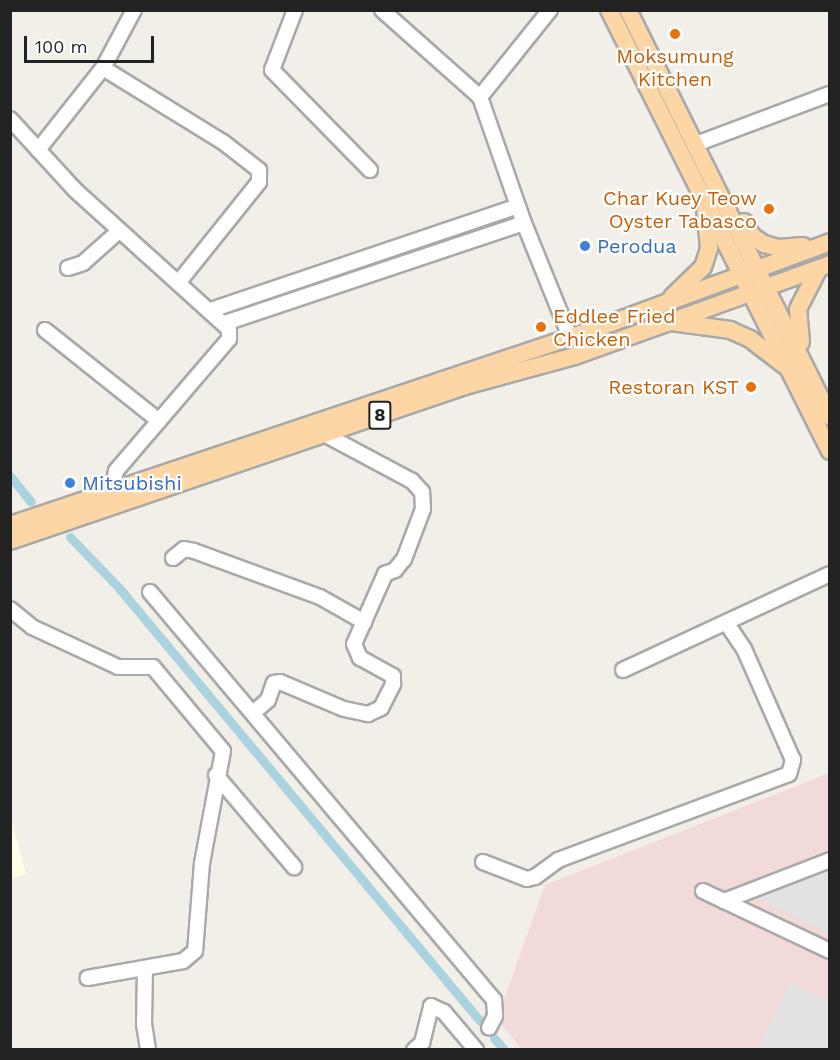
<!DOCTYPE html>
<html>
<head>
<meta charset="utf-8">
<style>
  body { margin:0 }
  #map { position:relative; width:840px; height:1060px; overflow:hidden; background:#f2efe9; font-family:"Work Sans",sans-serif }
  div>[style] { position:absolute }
  .commercial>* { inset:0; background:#f2dad9 }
  .education>* { inset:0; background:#ffffe5 }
  .parking>* { inset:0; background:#e2e2e2 }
  .canal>* { height:9px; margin:-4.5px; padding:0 4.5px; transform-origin:4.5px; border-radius:4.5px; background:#aad3df }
  .roads { filter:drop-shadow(2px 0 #a9a9a9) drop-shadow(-2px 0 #a9a9a9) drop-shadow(0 2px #a9a9a9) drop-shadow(0 -2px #a9a9a9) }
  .minor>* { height:14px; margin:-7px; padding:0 7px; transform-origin:7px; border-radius:7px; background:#fff }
  .major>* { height:16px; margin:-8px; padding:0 8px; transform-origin:8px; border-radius:8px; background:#fcd6a4 }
  .dots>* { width:16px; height:16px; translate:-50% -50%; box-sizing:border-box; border:3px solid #fff; border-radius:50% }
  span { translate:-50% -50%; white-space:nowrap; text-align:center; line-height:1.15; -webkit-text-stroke:4.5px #fff; paint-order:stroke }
  .shield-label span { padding:2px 4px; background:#fff; border:2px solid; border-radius:4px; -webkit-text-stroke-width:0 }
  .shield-label { font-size:18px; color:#222; font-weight:700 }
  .food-label { font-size:20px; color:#c56008 }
  .right { translate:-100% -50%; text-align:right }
  .left { translate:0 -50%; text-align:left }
  .shop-label { font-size:20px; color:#366cbe }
  .frame { position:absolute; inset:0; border:12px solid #222; pointer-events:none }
  .scale { position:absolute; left:24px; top:36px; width:130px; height:27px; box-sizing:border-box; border:3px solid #222; border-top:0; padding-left:8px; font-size:18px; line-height:21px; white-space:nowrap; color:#222; -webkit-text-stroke:4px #fff; paint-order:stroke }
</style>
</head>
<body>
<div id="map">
  <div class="commercial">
    <i style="clip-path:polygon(829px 773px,829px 1049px,522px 1049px,497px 1019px,545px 885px)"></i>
  </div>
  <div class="education">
    <i style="clip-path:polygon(11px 820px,26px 874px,11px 878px,10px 878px)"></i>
  </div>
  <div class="parking">
    <i style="clip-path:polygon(829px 872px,829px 933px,758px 898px)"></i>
    <i style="clip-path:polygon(790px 982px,829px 1002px,829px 1049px,758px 1049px)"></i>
  </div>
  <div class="canal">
    <i style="left:10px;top:476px;width:33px;rotate:51deg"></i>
    <i style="left:70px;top:537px;width:71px;rotate:46.1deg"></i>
    <i style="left:119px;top:588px;width:564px;rotate:50.18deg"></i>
    <i style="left:494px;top:1038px;width:16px;rotate:50deg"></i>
  </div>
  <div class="roads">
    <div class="minor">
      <i style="left:295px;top:10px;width:64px;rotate:111deg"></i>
      <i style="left:272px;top:70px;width:140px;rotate:45.6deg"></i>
      <i style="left:382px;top:10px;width:131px;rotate:41.6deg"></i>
      <i style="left:480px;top:97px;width:133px;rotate:70.8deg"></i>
      <i style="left:524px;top:223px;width:123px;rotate:68deg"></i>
      <i style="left:103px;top:68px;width:141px;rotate:31.7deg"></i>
      <i style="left:223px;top:142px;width:46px;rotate:37.9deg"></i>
      <i style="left:259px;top:170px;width:12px;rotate:90deg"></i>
      <i style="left:259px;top:182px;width:129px;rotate:128.7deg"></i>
      <i style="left:480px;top:97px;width:112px;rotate:-51.2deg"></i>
      <i style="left:10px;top:119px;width:96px;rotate:47.5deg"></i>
      <i style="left:75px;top:190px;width:207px;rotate:42.1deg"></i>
      <i style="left:229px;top:329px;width:10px;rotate:90deg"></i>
      <i style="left:229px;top:339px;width:174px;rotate:130.6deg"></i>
      <i style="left:116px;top:471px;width:20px;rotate:101deg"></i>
      <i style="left:696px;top:144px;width:143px;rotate:-20.5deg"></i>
      <i style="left:38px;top:150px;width:105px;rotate:-51.6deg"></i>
      <i style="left:103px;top:68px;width:66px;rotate:-61.9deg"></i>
      <i style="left:68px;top:268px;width:16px;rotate:-18deg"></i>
      <i style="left:83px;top:263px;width:48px;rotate:-41.6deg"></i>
      <i style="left:211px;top:310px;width:324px;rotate:-18.7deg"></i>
      <i style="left:225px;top:323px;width:315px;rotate:-18.5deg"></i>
      <i style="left:45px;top:330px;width:146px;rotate:38.6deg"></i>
      <i style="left:173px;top:558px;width:14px;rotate:-39deg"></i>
      <i style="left:184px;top:549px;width:10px;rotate:11deg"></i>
      <i style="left:194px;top:551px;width:134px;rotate:20.1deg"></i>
      <i style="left:320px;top:597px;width:51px;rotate:29.6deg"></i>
      <i style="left:150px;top:592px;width:534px;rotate:49.86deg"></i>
      <i style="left:494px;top:1000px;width:16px;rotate:86deg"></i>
      <i style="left:495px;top:1016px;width:13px;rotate:117deg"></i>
      <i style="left:10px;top:609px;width:28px;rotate:39deg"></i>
      <i style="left:32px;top:627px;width:95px;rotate:24.9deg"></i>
      <i style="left:118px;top:667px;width:35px"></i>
      <i style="left:153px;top:667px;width:109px;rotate:50.2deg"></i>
      <i style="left:223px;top:751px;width:114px;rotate:100.6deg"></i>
      <i style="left:202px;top:863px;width:88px;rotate:94.5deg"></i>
      <i style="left:195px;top:951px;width:16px;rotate:140deg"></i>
      <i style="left:183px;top:961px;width:97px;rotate:169.9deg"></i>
      <i style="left:623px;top:670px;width:228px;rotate:-24.9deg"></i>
      <i style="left:253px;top:713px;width:20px;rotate:-41deg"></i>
      <i style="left:268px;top:700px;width:18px;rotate:-71deg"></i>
      <i style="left:274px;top:683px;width:6px;rotate:-9deg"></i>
      <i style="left:280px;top:682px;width:69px;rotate:22.9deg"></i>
      <i style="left:344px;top:709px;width:25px;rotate:12deg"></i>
      <i style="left:368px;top:714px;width:14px;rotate:-25deg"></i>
      <i style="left:381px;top:708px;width:27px;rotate:-63deg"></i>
      <i style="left:393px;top:684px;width:8px;rotate:-90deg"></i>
      <i style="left:393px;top:676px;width:38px;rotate:-151deg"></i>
      <i style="left:360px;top:658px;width:15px;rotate:-113deg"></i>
      <i style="left:354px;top:644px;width:77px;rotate:-66.1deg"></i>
      <i style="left:385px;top:574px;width:11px;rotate:-22deg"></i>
      <i style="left:395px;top:570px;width:14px;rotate:-51deg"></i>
      <i style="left:404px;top:559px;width:53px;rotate:-69.2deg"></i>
      <i style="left:423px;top:509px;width:17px;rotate:-93deg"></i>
      <i style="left:422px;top:492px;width:15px;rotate:-132deg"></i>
      <i style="left:412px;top:481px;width:100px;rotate:-151.9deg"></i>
      <i style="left:216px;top:775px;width:121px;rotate:49.7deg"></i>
      <i style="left:483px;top:862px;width:47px;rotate:21.1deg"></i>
      <i style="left:527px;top:879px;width:8px;rotate:-14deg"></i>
      <i style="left:535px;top:877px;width:29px;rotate:-36deg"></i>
      <i style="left:558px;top:860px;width:246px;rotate:-20.4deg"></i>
      <i style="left:789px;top:774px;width:15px;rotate:-74deg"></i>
      <i style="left:793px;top:760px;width:121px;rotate:-113.8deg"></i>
      <i style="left:744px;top:649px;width:32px;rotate:-124deg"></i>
      <i style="left:703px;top:891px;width:140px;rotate:25.3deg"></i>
      <i style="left:724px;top:901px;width:114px;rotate:-21.1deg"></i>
      <i style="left:145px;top:968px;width:56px;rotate:91deg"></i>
      <i style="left:144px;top:1024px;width:26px;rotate:81deg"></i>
      <i style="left:414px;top:1050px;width:11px;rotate:-41deg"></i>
      <i style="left:422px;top:1043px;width:38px;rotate:-76deg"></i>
      <i style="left:431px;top:1006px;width:14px;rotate:25deg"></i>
      <i style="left:444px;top:1012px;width:50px;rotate:49.9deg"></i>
    </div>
    <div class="major">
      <i style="left:609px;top:10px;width:493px;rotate:63.4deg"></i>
      <i style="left:628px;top:10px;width:454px;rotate:63.6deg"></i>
      <i style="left:744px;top:222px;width:16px;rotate:60deg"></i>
      <i style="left:752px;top:236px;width:14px;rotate:34deg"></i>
      <i style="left:764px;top:244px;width:16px;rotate:15deg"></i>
      <i style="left:779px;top:248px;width:24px;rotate:-5deg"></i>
      <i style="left:672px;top:297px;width:43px;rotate:-44.1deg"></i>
      <i style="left:703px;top:267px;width:20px;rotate:-72deg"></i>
      <i style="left:709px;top:248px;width:36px;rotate:-96deg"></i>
      <i style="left:671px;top:322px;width:60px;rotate:7.7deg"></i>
      <i style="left:730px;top:330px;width:22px;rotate:24deg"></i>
      <i style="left:750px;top:339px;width:43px;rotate:37.4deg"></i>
      <i style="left:801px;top:342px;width:33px;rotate:-95deg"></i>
      <i style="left:798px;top:309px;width:46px;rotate:-62.9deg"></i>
      <i style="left:10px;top:525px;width:617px;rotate:-18.52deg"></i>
      <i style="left:595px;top:329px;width:251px;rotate:-20.3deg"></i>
      <i style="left:10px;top:541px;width:481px;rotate:-18.8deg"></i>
      <i style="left:465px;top:386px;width:114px;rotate:-15.3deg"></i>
      <i style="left:575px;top:356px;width:271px;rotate:-19.8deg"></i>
    </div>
  </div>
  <div class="dots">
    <i style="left:675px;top:34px;background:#e8710a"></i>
    <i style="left:769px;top:209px;background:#e8710a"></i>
    <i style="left:585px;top:246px;background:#3f7fe0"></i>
    <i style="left:541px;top:327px;background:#e8710a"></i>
    <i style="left:751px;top:387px;background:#e8710a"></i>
    <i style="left:70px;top:483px;background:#3f7fe0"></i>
  </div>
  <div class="shield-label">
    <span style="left:380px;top:415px">8</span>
  </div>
  <div class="food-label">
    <span style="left:675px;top:68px">Moksumung<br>Kitchen</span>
    <span class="right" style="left:757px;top:210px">Char Kuey Teow<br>Oyster Tabasco</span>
    <span class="left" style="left:553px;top:328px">Eddlee Fried<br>Chicken</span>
    <span class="right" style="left:739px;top:387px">Restoran KST</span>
  </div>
  <div class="shop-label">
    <span class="left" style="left:597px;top:246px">Perodua</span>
    <span class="left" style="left:82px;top:483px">Mitsubishi</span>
  </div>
  <div class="frame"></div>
  <div class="scale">100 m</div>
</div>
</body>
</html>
